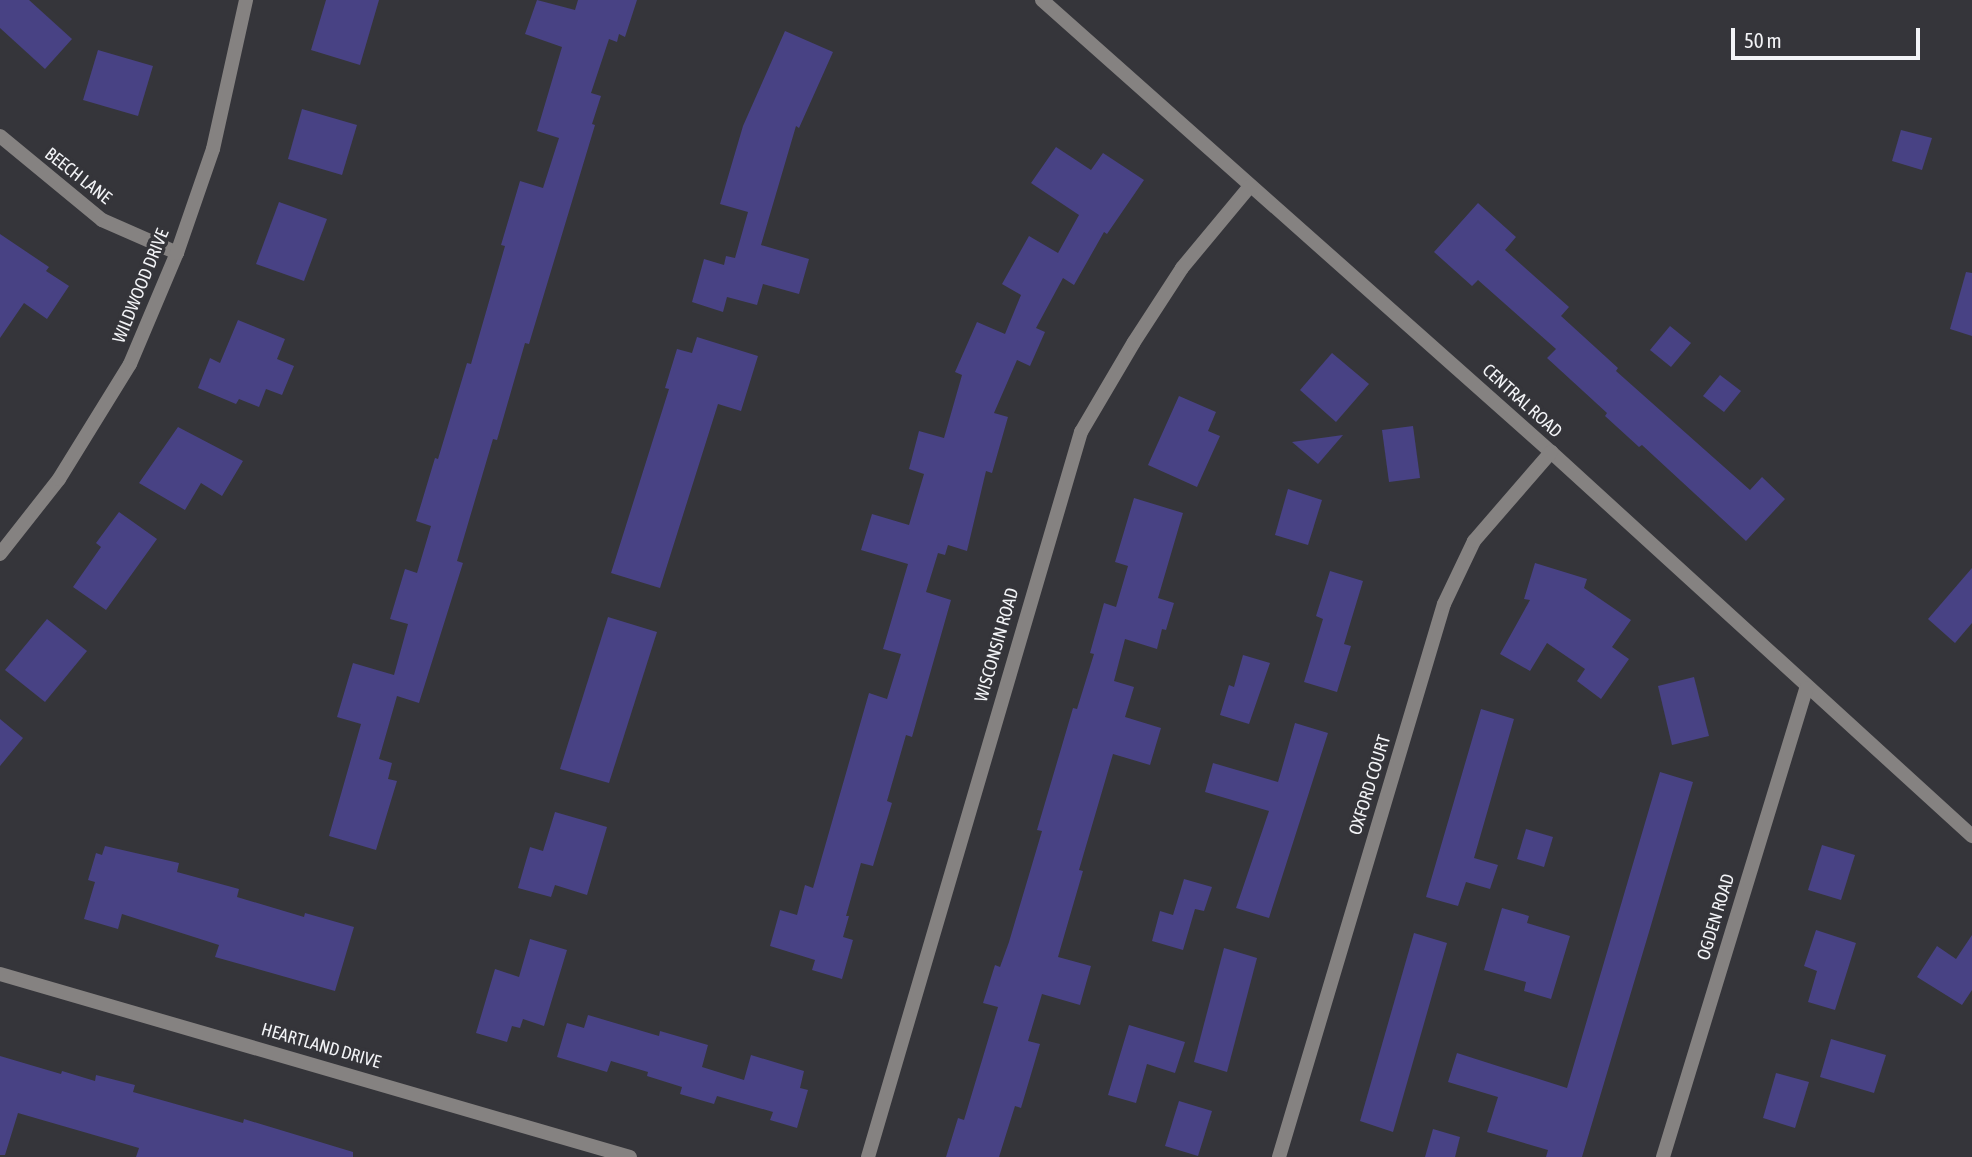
<!DOCTYPE html>
<html>
<head>
<meta charset="utf-8">
<style>
  body { margin:0 }
  #map { position:relative; width:1972px; height:1157px; overflow:hidden; background:#35353a; font-family:"Asap Condensed",sans-serif }
  div>[style] { position:absolute }
  .building>* { inset:0; background:#484284 }
  .minor>* { height:14px; margin:-7px; padding:0 7px; transform-origin:7px; border-radius:7px; background:#858281 }
  span { translate:-50% -50%; white-space:nowrap; text-align:center; line-height:1.15; -webkit-text-stroke:7px #35353a; paint-order:stroke }
  .street-label { font-size:18px; color:#f3f4f7 }
  .scale { position:absolute; left:1731px; top:28px; width:189px; height:32px; box-sizing:border-box; border:4px solid #f3f4f7; border-top:0; padding-left:9px; font-size:21px; line-height:24px; white-space:nowrap; color:#f3f4f7; -webkit-text-stroke:5px #35353a; paint-order:stroke }
</style>
</head>
<body>
<div id="map">
  <div class="building">
    <i style="clip-path:polygon(0 0,29px 0,72px 39px,45px 69px,0 28px)"></i>
    <i style="clip-path:polygon(326px 0,379px 0,360px 65px,311px 50px)"></i>
    <i style="clip-path:polygon(537px 0,575px 10px,578px 0,637px 0,625px 37px,619px 34px,617px 42px,609px 39px,591px 93px,601px 96px,592px 124px,595px 125px,529px 344px,525px 343px,497px 440px,493px 439px,457px 561px,463px 563px,419px 703px,397px 696px,379px 759px,392px 763px,388px 779px,397px 781px,376px 850px,329px 836px,361px 724px,337px 717px,353px 663px,394px 675px,408px 624px,390px 619px,405px 569px,417px 573px,431px 526px,416px 521px,435px 458px,438px 459px,467px 363px,471px 364px,505px 246px,501px 245px,520px 181px,543px 188px,559px 138px,537px 131px,562px 47px,525px 34px)"></i>
    <i style="clip-path:polygon(785px 31px,833px 52px,799px 128px,796px 126px,761px 245px,809px 259px,799px 294px,763px 284px,757px 305px,727px 297px,723px 312px,692px 302px,704px 259px,724px 265px,726px 256px,735px 258px,748px 212px,720px 204px,743px 126px)"></i>
    <i style="clip-path:polygon(98px 50px,153px 66px,138px 116px,83px 100px)"></i>
    <i style="clip-path:polygon(302px 109px,357px 125px,342px 175px,288px 159px)"></i>
    <i style="clip-path:polygon(1901px 130px,1932px 138px,1922px 170px,1892px 161px)"></i>
    <i style="clip-path:polygon(1056px 147px,1091px 170px,1103px 153px,1144px 180px,1107px 234px,1104px 232px,1074px 285px,1063px 278px,1036px 328px,1045px 332px,1030px 366px,1017px 360px,994px 413px,1008px 417px,992px 473px,986px 471px,967px 551px,948px 545px,945px 555px,938px 553px,926px 592px,951px 600px,912px 737px,906px 735px,887px 801px,892px 803px,873px 866px,861px 863px,846px 916px,849px 916px,843px 937px,853px 940px,842px 979px,812px 970px,815px 960px,770px 946px,780px 910px,797px 915px,805px 885px,813px 888px,869px 693px,887px 699px,901px 654px,883px 649px,908px 564px,861px 550px,872px 514px,909px 525px,924px 474px,909px 469px,919px 431px,944px 438px,962px 375px,955px 372px,977px 322px,1005px 334px,1021px 295px,1002px 284px,1029px 236px,1058px 253px,1079px 215px,1031px 183px)"></i>
    <i style="clip-path:polygon(279px 202px,327px 219px,304px 281px,256px 264px)"></i>
    <i style="clip-path:polygon(1478px 203px,1516px 237px,1505px 250px,1569px 307px,1561px 316px,1618px 368px,1616px 371px,1750px 490px,1762px 477px,1785px 499px,1746px 541px,1642px 445px,1639px 447px,1605px 416px,1607px 413px,1547px 358px,1556px 349px,1478px 280px,1472px 286px,1434px 252px)"></i>
    <i style="clip-path:polygon(0 234px,49px 267px,46px 271px,69px 286px,47px 319px,24px 303px,0 338px)"></i>
    <i style="clip-path:polygon(1966px 272px,1972px 273px,1972px 336px,1950px 329px)"></i>
    <i style="clip-path:polygon(238px 320px,285px 339px,277px 359px,294px 366px,282px 395px,266px 389px,259px 407px,239px 399px,236px 404px,198px 388px,210px 358px,220px 363px)"></i>
    <i style="clip-path:polygon(1670px 326px,1691px 343px,1671px 367px,1650px 350px)"></i>
    <i style="clip-path:polygon(697px 337px,758px 356px,741px 411px,718px 404px,660px 588px,611px 573px,669px 389px,665px 388px,677px 349px,692px 353px)"></i>
    <i style="clip-path:polygon(1332px 353px,1369px 384px,1336px 422px,1300px 390px)"></i>
    <i style="clip-path:polygon(1720px 375px,1741px 391px,1724px 412px,1703px 396px)"></i>
    <i style="clip-path:polygon(1179px 396px,1216px 412px,1208px 431px,1220px 436px,1197px 487px,1148px 465px)"></i>
    <i style="clip-path:polygon(1413px 426px,1420px 478px,1389px 482px,1382px 430px)"></i>
    <i style="clip-path:polygon(178px 427px,243px 461px,222px 496px,201px 483px,185px 510px,139px 483px)"></i>
    <i style="clip-path:polygon(1343px 435px,1318px 464px,1292px 442px)"></i>
    <i style="clip-path:polygon(1288px 489px,1322px 500px,1308px 545px,1275px 535px)"></i>
    <i style="clip-path:polygon(1134px 498px,1183px 513px,1158px 598px,1174px 603px,1166px 630px,1162px 629px,1157px 649px,1125px 639px,1114px 681px,1134px 687px,1125px 717px,1161px 728px,1150px 765px,1113px 754px,1079px 870px,1083px 871px,1058px 957px,1091px 966px,1080px 1005px,1042px 994px,1028px 1041px,1040px 1044px,1021px 1108px,1015px 1106px,999px 1157px,946px 1157px,958px 1118px,964px 1120px,998px 1007px,983px 1003px,995px 965px,1000px 967px,1009px 942px,1042px 831px,1037px 830px,1063px 742px,1073px 708px,1077px 709px,1094px 654px,1090px 653px,1104px 603px,1116px 607px,1128px 566px,1115px 562px)"></i>
    <i style="clip-path:polygon(119px 512px,157px 539px,106px 610px,73px 587px,101px 547px,96px 543px)"></i>
    <i style="clip-path:polygon(1535px 563px,1587px 579px,1584px 588px,1631px 620px,1612px 647px,1629px 659px,1601px 699px,1577px 681px,1585px 669px,1547px 643px,1530px 671px,1500px 654px,1530px 600px,1524px 599px)"></i>
    <i style="clip-path:polygon(1972px 568px,1972px 623px,1955px 643px,1928px 619px)"></i>
    <i style="clip-path:polygon(1330px 571px,1363px 581px,1344px 644px,1351px 646px,1337px 692px,1304px 682px,1323px 619px,1316px 616px)"></i>
    <i style="clip-path:polygon(608px 617px,657px 632px,609px 783px,560px 769px)"></i>
    <i style="clip-path:polygon(47px 619px,87px 651px,45px 702px,5px 670px)"></i>
    <i style="clip-path:polygon(1243px 655px,1270px 663px,1249px 724px,1220px 715px,1229px 685px,1234px 687px)"></i>
    <i style="clip-path:polygon(1694px 677px,1709px 736px,1672px 745px,1658px 686px)"></i>
    <i style="clip-path:polygon(1481px 709px,1514px 719px,1474px 858px,1498px 865px,1490px 889px,1466px 882px,1458px 906px,1426px 897px)"></i>
    <i style="clip-path:polygon(0 719px,23px 738px,0 766px)"></i>
    <i style="clip-path:polygon(1295px 723px,1328px 733px,1269px 918px,1236px 908px,1269px 811px,1205px 792px,1213px 763px,1278px 782px)"></i>
    <i style="clip-path:polygon(1660px 772px,1693px 782px,1649px 932px,1582px 1157px,1546px 1157px,1548px 1150px,1487px 1132px,1498px 1097px,1448px 1082px,1457px 1053px,1567px 1088px)"></i>
    <i style="clip-path:polygon(555px 812px,607px 827px,587px 895px,555px 885px,551px 897px,518px 888px,530px 847px,543px 851px)"></i>
    <i style="clip-path:polygon(1526px 829px,1553px 837px,1544px 867px,1517px 859px)"></i>
    <i style="clip-path:polygon(1822px 845px,1855px 855px,1841px 900px,1808px 890px)"></i>
    <i style="clip-path:polygon(105px 846px,179px 863px,177px 872px,239px 889px,237px 897px,304px 917px,305px 913px,354px 927px,335px 991px,215px 957px,219px 945px,122px 914px,118px 929px,84px 919px,95px 882px,88px 880px,96px 853px,102px 855px)"></i>
    <i style="clip-path:polygon(1184px 879px,1212px 887px,1204px 911px,1195px 909px,1183px 950px,1152px 941px,1160px 911px,1173px 915px)"></i>
    <i style="clip-path:polygon(1502px 908px,1529px 916px,1527px 923px,1570px 936px,1551px 999px,1524px 991px,1526px 982px,1484px 970px)"></i>
    <i style="clip-path:polygon(1816px 930px,1856px 943px,1835px 1010px,1808px 1002px,1817px 971px,1804px 966px)"></i>
    <i style="clip-path:polygon(1414px 933px,1447px 943px,1393px 1132px,1360px 1121px)"></i>
    <i style="clip-path:polygon(1972px 935px,1972px 990px,1962px 1005px,1917px 977px,1937px 946px,1956px 959px)"></i>
    <i style="clip-path:polygon(530px 939px,567px 950px,544px 1026px,523px 1019px,520px 1028px,512px 1026px,507px 1042px,476px 1033px,495px 969px,519px 977px)"></i>
    <i style="clip-path:polygon(1224px 948px,1257px 958px,1227px 1072px,1194px 1062px)"></i>
    <i style="clip-path:polygon(588px 1015px,659px 1036px,660px 1031px,708px 1045px,702px 1067px,744px 1080px,751px 1055px,804px 1071px,800px 1088px,808px 1090px,797px 1128px,770px 1120px,773px 1112px,717px 1096px,714px 1104px,680px 1094px,682px 1087px,647px 1076px,648px 1072px,611px 1061px,607px 1072px,557px 1057px,567px 1023px,584px 1028px)"></i>
    <i style="clip-path:polygon(1129px 1025px,1185px 1042px,1175px 1073px,1147px 1064px,1136px 1103px,1108px 1095px)"></i>
    <i style="clip-path:polygon(1831px 1039px,1886px 1055px,1874px 1093px,1820px 1077px)"></i>
    <i style="clip-path:polygon(0 1056px,61px 1074px,62px 1071px,95px 1081px,96px 1075px,135px 1085px,133px 1092px,243px 1123px,244px 1119px,353px 1152px,353px 1157px,136px 1157px,139px 1148px,18px 1113px,5px 1155px,0 1155px)"></i>
    <i style="clip-path:polygon(1776px 1073px,1809px 1082px,1795px 1128px,1763px 1118px)"></i>
    <i style="clip-path:polygon(1179px 1101px,1212px 1111px,1198px 1156px,1165px 1146px)"></i>
    <i style="clip-path:polygon(1433px 1129px,1460px 1137px,1455px 1157px,1425px 1157px)"></i>
  </div>
  <div class="minor">
    <i style="left:1042px;top:0;width:681px;rotate:41.61deg"></i>
    <i style="left:1551px;top:452px;width:570px;rotate:42.37deg"></i>
    <i style="left:0;top:136px;width:132px;rotate:39.5deg"></i>
    <i style="left:102px;top:220px;width:82px;rotate:23.7deg"></i>
    <i style="left:0;top:554px;width:95px;rotate:-51.8deg"></i>
    <i style="left:59px;top:479px;width:135px;rotate:-58.3deg"></i>
    <i style="left:130px;top:364px;width:121px;rotate:-67.1deg"></i>
    <i style="left:177px;top:253px;width:110px;rotate:-70.9deg"></i>
    <i style="left:213px;top:149px;width:153px;rotate:-77.5deg"></i>
    <i style="left:0;top:974px;width:656px;rotate:16.2deg"></i>
    <i style="left:868px;top:1157px;width:756px;rotate:-73.63deg"></i>
    <i style="left:1081px;top:432px;width:104px;rotate:-59.5deg"></i>
    <i style="left:1134px;top:342px;width:88px;rotate:-57deg"></i>
    <i style="left:1182px;top:268px;width:107px;rotate:-50.3deg"></i>
    <i style="left:1279px;top:1157px;width:577px;rotate:-73.39deg"></i>
    <i style="left:1444px;top:604px;width:70px;rotate:-64.5deg"></i>
    <i style="left:1474px;top:541px;width:118px;rotate:-49.1deg"></i>
    <i style="left:1663px;top:1157px;width:490px;rotate:-73deg"></i>
  </div>
  <div class="street-label">
    <span style="left:78px;top:176px;rotate:38deg">BEECH LANE</span>
    <span style="left:141px;top:286px;rotate:-68deg">WILDWOOD DRIVE</span>
    <span style="left:1522px;top:401px;rotate:42deg">CENTRAL ROAD</span>
    <span style="left:997px;top:645px;rotate:-74deg">WISCONSIN ROAD</span>
    <span style="left:1370px;top:785px;rotate:-73deg">OXFORD COURT</span>
    <span style="left:1716px;top:917px;rotate:-73deg">OGDEN ROAD</span>
    <span style="left:321px;top:1046px;rotate:16deg">HEARTLAND DRIVE</span>
  </div>
  <div class="scale">50 m</div>
</div>
</body>
</html>
